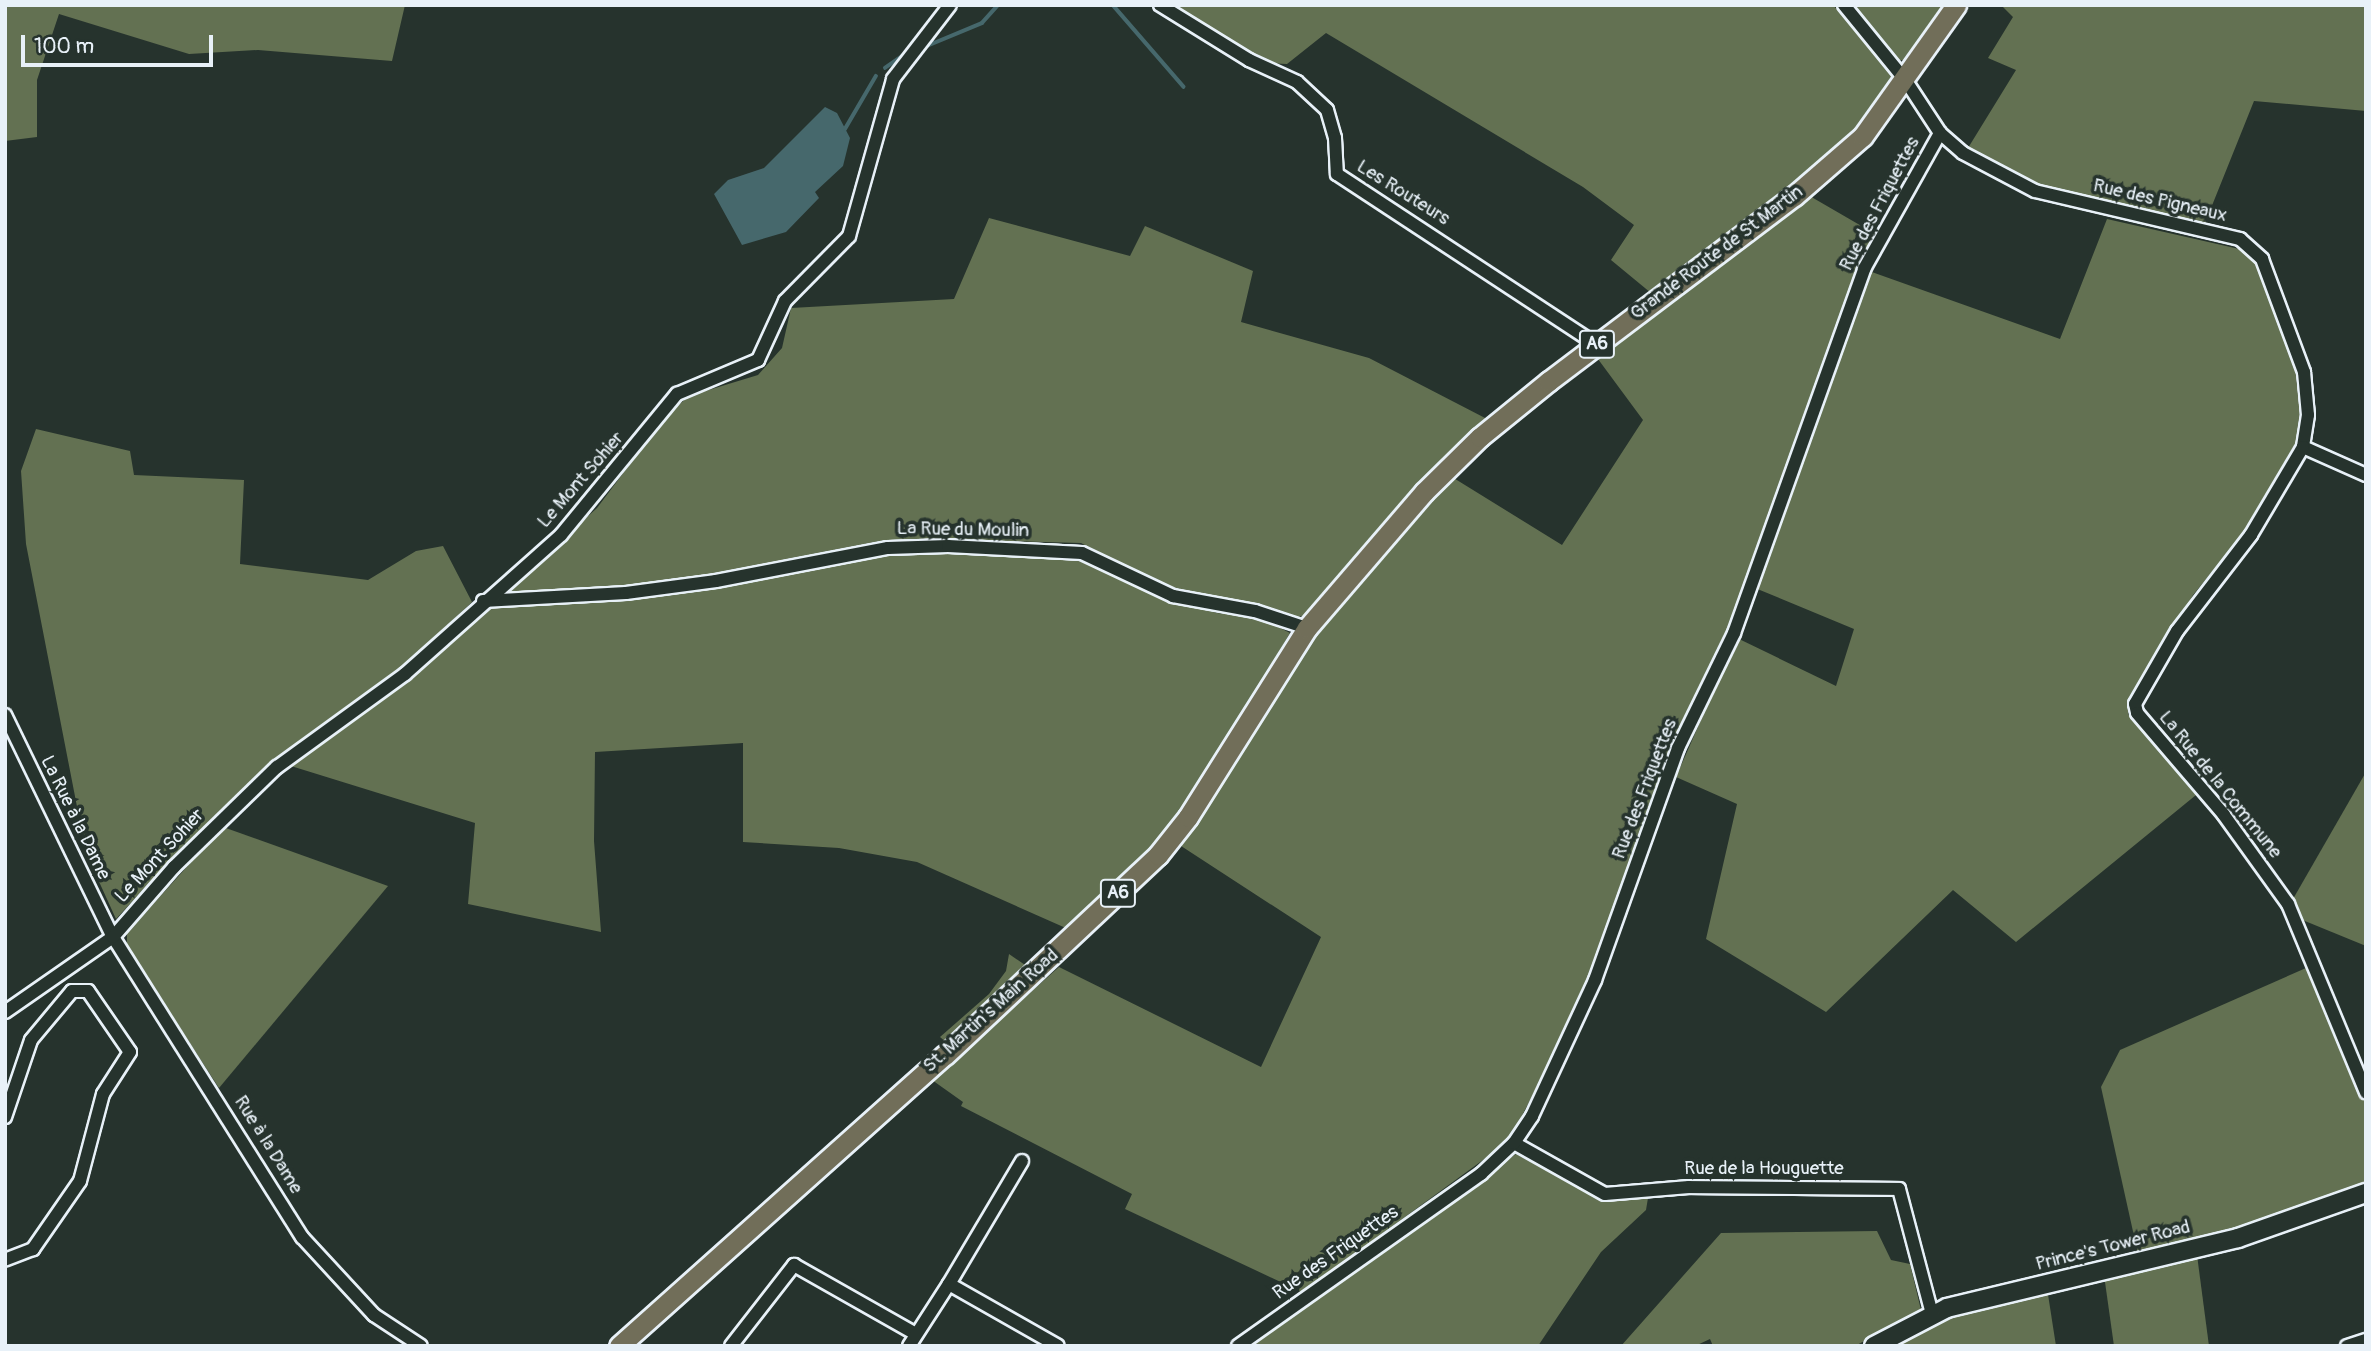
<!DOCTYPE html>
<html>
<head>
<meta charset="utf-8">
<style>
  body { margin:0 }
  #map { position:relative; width:2371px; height:1351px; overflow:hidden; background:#26332d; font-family:Pangolin,sans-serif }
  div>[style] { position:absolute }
  .green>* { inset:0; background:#637152 }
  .water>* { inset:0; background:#46686c }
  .stream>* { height:3.5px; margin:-1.75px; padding:0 1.75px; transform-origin:1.75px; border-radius:1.75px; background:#46686c }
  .roads { filter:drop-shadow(2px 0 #e8f1f8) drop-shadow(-2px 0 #e8f1f8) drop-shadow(0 2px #e8f1f8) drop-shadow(0 -2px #e8f1f8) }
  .minor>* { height:12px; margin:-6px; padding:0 6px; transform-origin:6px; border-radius:6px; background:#26332d }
  .secondary>* { height:18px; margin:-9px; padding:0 9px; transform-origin:9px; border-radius:9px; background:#26332d }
  .primary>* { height:19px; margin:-9.5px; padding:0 9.5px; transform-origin:9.5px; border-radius:9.5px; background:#716e59 }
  span { translate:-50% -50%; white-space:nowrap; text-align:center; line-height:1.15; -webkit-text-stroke:7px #26332d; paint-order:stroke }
  .shield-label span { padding:2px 5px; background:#26332d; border:2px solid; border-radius:5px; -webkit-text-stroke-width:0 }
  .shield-label { font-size:18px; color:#e8f1f8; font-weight:700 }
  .street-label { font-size:19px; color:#e8f1f8 }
  .frame { position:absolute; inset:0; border:7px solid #e8f1f8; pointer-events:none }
  .scale { position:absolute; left:21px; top:35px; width:192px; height:32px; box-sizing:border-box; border:4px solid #e8f1f8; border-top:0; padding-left:9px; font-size:21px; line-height:24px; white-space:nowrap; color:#e8f1f8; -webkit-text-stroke:5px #26332d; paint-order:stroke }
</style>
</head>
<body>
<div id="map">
  <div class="green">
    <i style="clip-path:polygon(5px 5px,405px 5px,392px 61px,258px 50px,189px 54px,59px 14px,37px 80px,37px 137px,5px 141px)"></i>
    <i style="clip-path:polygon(1170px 5px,1833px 5px,1898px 78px,1839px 149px,1651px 293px,1611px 260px,1634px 225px,1583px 187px,1326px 33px,1287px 64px,1264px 63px)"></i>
    <i style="clip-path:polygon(1850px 5px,1947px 5px,1909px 60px,1898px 60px)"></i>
    <i style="clip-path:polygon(2001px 5px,2366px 5px,2366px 111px,2254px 101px,2205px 223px,2042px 187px,1968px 148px,2016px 70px,1988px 58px,2013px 17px)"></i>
    <i style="clip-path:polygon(1808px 195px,1877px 235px,1742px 598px,1717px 658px,1672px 742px,1591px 981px,1509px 1141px,1302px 1292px,1125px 1209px,1132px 1194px,961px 1106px,963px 1102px,932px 1080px,1059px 967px,1261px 1067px,1321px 937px,1178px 844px,1314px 633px,1452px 477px,1562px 545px,1643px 420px,1595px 355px)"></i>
    <i style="clip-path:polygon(989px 218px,1130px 256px,1145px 226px,1253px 271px,1241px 322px,1369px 358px,1487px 419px,1310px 614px,1298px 617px,1159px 584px,1081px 543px,933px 539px,880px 541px,684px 579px,597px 590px,504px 593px,597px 508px,667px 415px,689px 396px,758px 375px,782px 348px,791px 308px,954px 299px)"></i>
    <i style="clip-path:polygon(2107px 219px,2248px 251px,2265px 280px,2294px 357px,2300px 413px,2296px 442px,2247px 529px,2193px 595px,2131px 699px,2128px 714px,2196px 795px,2016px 942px,1953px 890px,1826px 1012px,1706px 939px,1737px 804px,1676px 777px,1737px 638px,1836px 686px,1854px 629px,1755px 588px,1869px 271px,2060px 339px)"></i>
    <i style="clip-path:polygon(36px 429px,130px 451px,134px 475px,244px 480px,240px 564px,368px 580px,416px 551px,443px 546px,472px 602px,395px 674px,272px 763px,181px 848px,116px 919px,86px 853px,26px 544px,21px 471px)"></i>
    <i style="clip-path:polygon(945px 551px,1075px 559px,1171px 600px,1217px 613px,1261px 618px,1290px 633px,1174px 828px,1068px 929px,917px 862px,839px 848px,743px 842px,743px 743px,595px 752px,594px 841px,601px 932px,468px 904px,475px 823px,291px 766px,405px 680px,485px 608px,673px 595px,891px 554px)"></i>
    <i style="clip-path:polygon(2366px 772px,2366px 946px,2300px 919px,2293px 899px)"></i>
    <i style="clip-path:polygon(223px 827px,388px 886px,219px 1088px,127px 946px,127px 933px)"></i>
    <i style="clip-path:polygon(1009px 954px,1028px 967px,947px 1043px,940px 1037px,989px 994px,1006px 971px)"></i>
    <i style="clip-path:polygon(2306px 968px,2366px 1104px,2366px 1185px,2236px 1232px,2138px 1254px,2101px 1087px,2120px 1050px)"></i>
    <i style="clip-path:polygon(1516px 1154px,1601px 1200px,1648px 1198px,1646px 1210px,1601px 1252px,1538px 1346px,1249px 1346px)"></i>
    <i style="clip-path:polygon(1877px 1231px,1891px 1260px,1910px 1264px,1921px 1310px,1855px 1346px,1713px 1346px,1710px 1339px,1695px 1346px,1621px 1346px,1721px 1233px)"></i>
    <i style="clip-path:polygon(2197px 1255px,2209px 1346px,2114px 1346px,2104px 1275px)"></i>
    <i style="clip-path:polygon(2047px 1288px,2056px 1346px,1893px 1346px,1938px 1321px)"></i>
  </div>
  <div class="water">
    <i style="clip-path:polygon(825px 107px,837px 113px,850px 138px,843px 166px,815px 192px,819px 198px,786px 232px,742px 245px,714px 194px,728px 180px,764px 168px)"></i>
  </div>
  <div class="stream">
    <i style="left:1113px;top:5px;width:108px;rotate:49.1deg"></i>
    <i style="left:922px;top:48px;width:65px;rotate:-22.6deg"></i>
    <i style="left:982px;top:23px;width:24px;rotate:-48deg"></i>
    <i style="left:885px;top:68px;width:28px;rotate:-35deg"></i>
    <i style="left:845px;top:129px;width:61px;rotate:-59.7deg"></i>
  </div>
  <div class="roads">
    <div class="minor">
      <i style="left:1160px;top:5px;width:105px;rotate:31.7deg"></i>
      <i style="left:1249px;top:60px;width:53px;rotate:24.6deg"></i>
      <i style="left:1297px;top:82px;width:41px;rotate:43deg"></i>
      <i style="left:1327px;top:110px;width:29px;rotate:74deg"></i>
      <i style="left:1335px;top:138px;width:36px;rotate:87deg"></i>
      <i style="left:1337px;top:174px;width:310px;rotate:33.3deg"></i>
      <i style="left:1844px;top:5px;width:98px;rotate:50.8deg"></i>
      <i style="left:1906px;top:81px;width:62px;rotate:56.8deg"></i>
      <i style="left:1940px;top:133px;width:30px;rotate:41deg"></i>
      <i style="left:1963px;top:153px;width:81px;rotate:27.8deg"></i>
      <i style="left:2035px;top:191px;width:211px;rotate:13.2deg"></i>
      <i style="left:2240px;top:239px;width:30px;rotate:42deg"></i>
      <i style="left:2262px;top:259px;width:121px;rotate:69.6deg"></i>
      <i style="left:2304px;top:372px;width:43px;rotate:84.7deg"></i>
      <i style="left:2308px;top:415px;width:32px;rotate:99deg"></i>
      <i style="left:2303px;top:447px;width:69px;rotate:24deg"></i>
      <i style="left:2303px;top:447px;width:102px;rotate:120.6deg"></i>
      <i style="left:2251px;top:535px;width:121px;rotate:127.6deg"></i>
      <i style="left:2177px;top:631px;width:84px;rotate:119.9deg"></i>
      <i style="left:2135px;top:704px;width:9px;rotate:77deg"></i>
      <i style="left:2137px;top:713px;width:134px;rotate:49.5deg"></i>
      <i style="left:2224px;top:815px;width:110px;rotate:54.3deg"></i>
      <i style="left:2288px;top:904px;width:204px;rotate:67.5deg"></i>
      <i style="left:483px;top:601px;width:143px;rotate:-3.2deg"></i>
      <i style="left:626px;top:593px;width:91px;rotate:-7.6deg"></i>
      <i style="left:716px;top:581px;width:175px;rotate:-10.9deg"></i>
      <i style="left:888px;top:548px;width:60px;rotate:-1.9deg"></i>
      <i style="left:948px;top:546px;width:134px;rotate:3deg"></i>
      <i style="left:1082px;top:553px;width:101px;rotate:25.3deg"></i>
      <i style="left:1173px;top:596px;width:83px;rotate:10.4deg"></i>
      <i style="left:1255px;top:611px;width:55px;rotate:18.1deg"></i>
      <i style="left:5px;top:715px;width:247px;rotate:64.1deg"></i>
      <i style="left:113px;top:937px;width:355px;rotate:57.8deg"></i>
      <i style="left:302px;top:1237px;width:106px;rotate:47.3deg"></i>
      <i style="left:374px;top:1315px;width:56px;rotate:33.4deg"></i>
      <i style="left:5px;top:1012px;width:131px;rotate:-34.8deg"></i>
      <i style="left:113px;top:937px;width:93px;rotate:-48.9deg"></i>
      <i style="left:174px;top:867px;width:144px;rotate:-44.2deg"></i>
      <i style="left:277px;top:767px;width:158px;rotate:-36deg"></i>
      <i style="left:405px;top:674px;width:209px;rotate:-41.7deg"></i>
      <i style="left:561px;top:535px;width:183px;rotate:-50.6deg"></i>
      <i style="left:677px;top:394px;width:88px;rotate:-22.8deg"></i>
      <i style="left:758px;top:360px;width:65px;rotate:-65.4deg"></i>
      <i style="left:785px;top:301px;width:91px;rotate:-45.4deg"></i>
      <i style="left:849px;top:236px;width:163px;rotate:-74.3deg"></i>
      <i style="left:893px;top:79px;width:93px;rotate:-52.4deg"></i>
      <i style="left:5px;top:1117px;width:81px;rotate:-71.3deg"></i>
      <i style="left:31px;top:1040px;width:64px;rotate:-50.1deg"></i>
      <i style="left:72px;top:991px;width:16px"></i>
      <i style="left:88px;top:991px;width:74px;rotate:55.5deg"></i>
      <i style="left:130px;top:1052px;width:50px;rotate:122.7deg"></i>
      <i style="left:103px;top:1094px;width:90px;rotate:104.8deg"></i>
      <i style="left:80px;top:1181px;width:83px;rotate:124.7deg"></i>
      <i style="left:33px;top:1249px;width:30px;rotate:159deg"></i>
      <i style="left:1514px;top:1143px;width:104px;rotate:29.3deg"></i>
      <i style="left:1605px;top:1194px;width:84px;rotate:-4.8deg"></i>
      <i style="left:1689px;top:1187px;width:210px;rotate:0.5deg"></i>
      <i style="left:1899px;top:1189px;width:129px;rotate:75.2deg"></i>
      <i style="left:949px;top:1284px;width:143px;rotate:-59.3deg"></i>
      <i style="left:731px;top:1346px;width:103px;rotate:-52.1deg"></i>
      <i style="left:794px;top:1265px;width:140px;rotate:29.5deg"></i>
      <i style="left:909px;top:1346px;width:74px;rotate:-57.2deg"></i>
      <i style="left:949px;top:1284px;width:125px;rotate:29.6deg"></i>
      <i style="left:1238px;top:1346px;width:298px;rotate:-35.3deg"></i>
      <i style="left:1481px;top:1174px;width:45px;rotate:-43.2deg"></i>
      <i style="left:1514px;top:1143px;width:32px;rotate:-56deg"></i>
      <i style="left:1532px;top:1116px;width:150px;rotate:-65.1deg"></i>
      <i style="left:1595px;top:980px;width:246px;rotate:-70.3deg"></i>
      <i style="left:1678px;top:748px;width:128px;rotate:-64deg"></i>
      <i style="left:1734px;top:633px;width:387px;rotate:-70.3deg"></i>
      <i style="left:1864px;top:269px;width:156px;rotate:-60.8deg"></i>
      <i style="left:2347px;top:1346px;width:20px;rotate:-18deg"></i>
    </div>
    <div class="secondary">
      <i style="left:1874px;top:1346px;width:82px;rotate:-27.5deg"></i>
      <i style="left:1947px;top:1308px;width:299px;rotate:-13.5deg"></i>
      <i style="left:2238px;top:1238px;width:136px;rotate:-19.4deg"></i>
    </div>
    <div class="primary">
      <i style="left:619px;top:1346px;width:437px;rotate:-41.8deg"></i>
      <i style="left:945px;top:1055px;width:292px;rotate:-43.2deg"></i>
      <i style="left:1158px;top:855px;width:48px;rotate:-51.7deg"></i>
      <i style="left:1188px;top:817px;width:223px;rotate:-57.8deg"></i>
      <i style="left:1307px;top:628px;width:179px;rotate:-49.3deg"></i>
      <i style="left:1424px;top:492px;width:78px;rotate:-44.5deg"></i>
      <i style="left:1480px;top:437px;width:89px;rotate:-39.1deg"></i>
      <i style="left:1549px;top:381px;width:307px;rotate:-37.1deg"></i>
      <i style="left:1794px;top:196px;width:91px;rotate:-41deg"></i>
      <i style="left:1863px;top:136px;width:161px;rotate:-54.6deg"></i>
    </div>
  </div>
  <div class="shield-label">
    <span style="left:1597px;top:344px">A6</span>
    <span style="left:1118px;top:893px">A6</span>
  </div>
  <div class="street-label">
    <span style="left:1403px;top:193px;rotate:32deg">Les Routeurs</span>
    <span style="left:2160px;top:201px;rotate:13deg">Rue des Pigneaux</span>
    <span style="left:1880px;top:204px;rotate:-62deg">Rue des Friquettes</span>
    <span style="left:1717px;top:253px;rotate:-37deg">Grande Route de St Martin</span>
    <span style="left:581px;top:480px;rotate:-49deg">Le Mont Sohier</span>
    <span style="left:963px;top:530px;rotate:1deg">La Rue du Moulin</span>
    <span style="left:2220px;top:785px;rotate:51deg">La Rue de la Commune</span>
    <span style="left:1645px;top:789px;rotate:-69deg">Rue des Friquettes</span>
    <span style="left:75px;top:818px;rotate:64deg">La Rue à la Dame</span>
    <span style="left:160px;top:856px;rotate:-47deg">Le Mont Sohier</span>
    <span style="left:991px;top:1011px;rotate:-42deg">St. Martin's Main Road</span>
    <span style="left:268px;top:1145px;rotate:58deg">Rue à la Dame</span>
    <span style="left:1764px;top:1169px">Rue de la Houguette</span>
    <span style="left:2113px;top:1246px;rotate:-14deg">Prince's Tower Road</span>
    <span style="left:1336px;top:1253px;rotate:-35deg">Rue des Friquettes</span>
  </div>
  <div class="frame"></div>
  <div class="scale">100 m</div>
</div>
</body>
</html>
